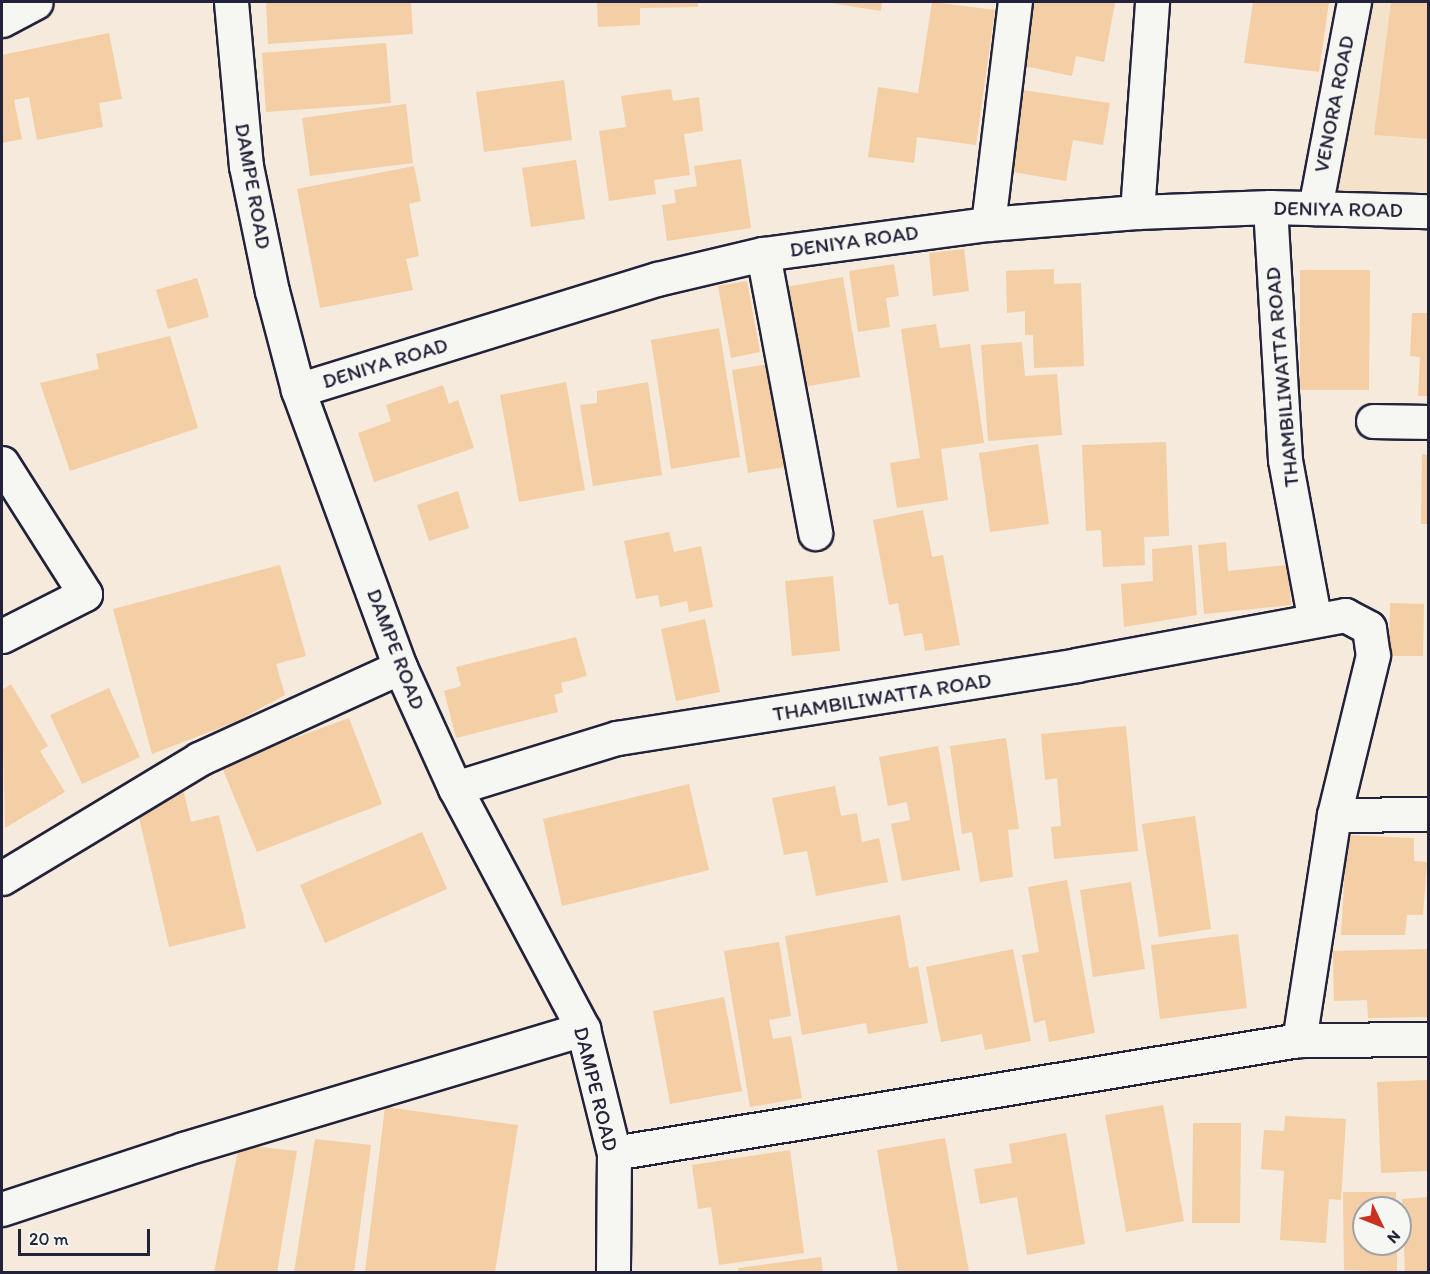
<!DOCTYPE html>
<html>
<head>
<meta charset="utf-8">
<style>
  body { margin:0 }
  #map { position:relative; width:1430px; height:1274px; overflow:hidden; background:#f5eadb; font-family:Itim,sans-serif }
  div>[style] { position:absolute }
  .built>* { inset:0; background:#f5e2ca }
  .building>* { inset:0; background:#f4cea4 }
  .roads { filter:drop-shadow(2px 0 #22223b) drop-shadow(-2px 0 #22223b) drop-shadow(0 2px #22223b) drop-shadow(0 -2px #22223b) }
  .minor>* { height:33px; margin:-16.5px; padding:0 16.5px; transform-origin:16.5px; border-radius:16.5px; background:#f6f6f2 }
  span { translate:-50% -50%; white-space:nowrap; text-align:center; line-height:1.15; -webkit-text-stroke:6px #f6f6f2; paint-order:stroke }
  .street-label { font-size:21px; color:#22223b }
  .frame { position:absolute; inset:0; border:3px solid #22223b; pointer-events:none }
  .north { position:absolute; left:1352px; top:1196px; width:60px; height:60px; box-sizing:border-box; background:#f6f6f2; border:2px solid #a1a1a9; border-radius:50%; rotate:133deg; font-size:16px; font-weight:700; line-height:24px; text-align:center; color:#22223b }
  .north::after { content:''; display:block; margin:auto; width:21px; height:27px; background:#c8321e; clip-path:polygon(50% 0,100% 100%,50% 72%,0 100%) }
  .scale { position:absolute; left:18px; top:1229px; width:132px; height:27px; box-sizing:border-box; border:3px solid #22223b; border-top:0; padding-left:8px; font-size:18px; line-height:21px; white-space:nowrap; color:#22223b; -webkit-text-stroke:4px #f6f6f2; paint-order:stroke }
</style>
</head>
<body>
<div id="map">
  <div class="built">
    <i style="clip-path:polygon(1370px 2px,1428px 2px,1428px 198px,1334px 196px)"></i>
  </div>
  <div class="building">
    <i style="clip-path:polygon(266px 2px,411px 2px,413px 34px,268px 44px)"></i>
    <i style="clip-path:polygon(597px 2px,698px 2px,698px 7px,640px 8px,640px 25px,598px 27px)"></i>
    <i style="clip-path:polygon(824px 2px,882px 2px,881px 11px)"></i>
    <i style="clip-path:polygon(932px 2px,995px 10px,976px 145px,917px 137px,914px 163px,868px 157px,878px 87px,918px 93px)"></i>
    <i style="clip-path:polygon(1033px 2px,1115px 3px,1104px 62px,1076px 56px,1072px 76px,1020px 65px)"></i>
    <i style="clip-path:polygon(1253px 2px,1329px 2px,1319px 72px,1244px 63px)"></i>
    <i style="clip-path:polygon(1391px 2px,1428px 2px,1428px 139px,1374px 135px)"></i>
    <i style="clip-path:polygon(109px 33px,122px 99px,99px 103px,103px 127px,37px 140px,29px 97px,14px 100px,22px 139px,2px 143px,2px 55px)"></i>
    <i style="clip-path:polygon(386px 43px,391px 103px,266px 112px,262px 53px)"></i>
    <i style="clip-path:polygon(564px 80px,572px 140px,484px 152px,476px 92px)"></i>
    <i style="clip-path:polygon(671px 89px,673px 101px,699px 97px,703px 131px,684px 134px,690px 175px,654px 180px,656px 194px,609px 201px,599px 131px,626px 127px,621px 96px)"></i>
    <i style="clip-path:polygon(1022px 90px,1110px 103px,1103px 145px,1073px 140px,1066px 181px,1008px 171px)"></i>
    <i style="clip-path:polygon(406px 104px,413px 163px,310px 176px,302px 118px)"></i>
    <i style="clip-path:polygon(741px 159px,751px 228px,667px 241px,662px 205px,676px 203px,674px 190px,697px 186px,694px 166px)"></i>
    <i style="clip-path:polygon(576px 160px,585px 219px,531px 227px,522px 168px)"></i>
    <i style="clip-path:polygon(414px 166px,421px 201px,409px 204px,419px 256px,406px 259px,413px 290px,320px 308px,297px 189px)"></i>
    <i style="clip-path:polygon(964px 249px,969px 291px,933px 296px,929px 253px)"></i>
    <i style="clip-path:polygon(894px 264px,899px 296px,886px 298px,890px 327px,858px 332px,849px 271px)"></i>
    <i style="clip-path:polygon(1054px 269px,1054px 284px,1081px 283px,1084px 366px,1034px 368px,1033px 335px,1025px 335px,1025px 311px,1007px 313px,1006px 271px)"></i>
    <i style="clip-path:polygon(1300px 270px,1370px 270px,1369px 390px,1300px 390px)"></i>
    <i style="clip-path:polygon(843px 277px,860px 377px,803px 387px,786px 287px)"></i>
    <i style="clip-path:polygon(197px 278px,209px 317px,168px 329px,156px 290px)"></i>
    <i style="clip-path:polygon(747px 281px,760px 352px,731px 358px,718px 286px)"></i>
    <i style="clip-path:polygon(1412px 313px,1428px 313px,1428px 396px,1418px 396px,1420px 357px,1410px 356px)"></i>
    <i style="clip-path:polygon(936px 324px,940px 348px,970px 344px,984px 443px,941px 449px,948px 500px,897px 508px,890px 463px,920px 458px,901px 329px)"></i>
    <i style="clip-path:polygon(719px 328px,740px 457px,671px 469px,651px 340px)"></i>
    <i style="clip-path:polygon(170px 336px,198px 428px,70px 471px,40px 383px,99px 369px,96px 354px)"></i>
    <i style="clip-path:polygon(1022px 342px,1025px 376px,1057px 374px,1062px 435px,988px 441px,981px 345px)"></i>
    <i style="clip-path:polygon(774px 363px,790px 466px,748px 473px,732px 370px)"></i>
    <i style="clip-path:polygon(566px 382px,585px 490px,519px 502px,500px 395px)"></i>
    <i style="clip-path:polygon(648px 382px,662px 475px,593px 486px,580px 405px,597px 403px,597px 391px)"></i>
    <i style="clip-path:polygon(443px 385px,449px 404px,458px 400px,474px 448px,374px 482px,358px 433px,391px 421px,386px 405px)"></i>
    <i style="clip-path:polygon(1166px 442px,1169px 536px,1144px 537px,1145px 565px,1103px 567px,1101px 530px,1086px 531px,1082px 445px)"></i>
    <i style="clip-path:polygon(1038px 444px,1049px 524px,990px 532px,979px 453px)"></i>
    <i style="clip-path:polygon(1422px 454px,1428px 455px,1428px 524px,1421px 524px)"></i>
    <i style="clip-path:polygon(458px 491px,469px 528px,429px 541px,417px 505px)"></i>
    <i style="clip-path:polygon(923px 510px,932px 557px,943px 555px,960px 645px,925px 651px,922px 633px,904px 636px,898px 603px,889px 605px,873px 520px)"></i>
    <i style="clip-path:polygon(669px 532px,674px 552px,701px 546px,713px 607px,689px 612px,687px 601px,660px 607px,658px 595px,636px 599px,624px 541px)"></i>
    <i style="clip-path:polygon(1226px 542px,1228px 571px,1288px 565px,1291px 605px,1204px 614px,1198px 545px)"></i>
    <i style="clip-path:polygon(1192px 545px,1197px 615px,1124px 627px,1121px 584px,1153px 581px,1152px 549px)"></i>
    <i style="clip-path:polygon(280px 565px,306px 656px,276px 664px,285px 695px,235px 722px,152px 754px,113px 609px)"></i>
    <i style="clip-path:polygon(833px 576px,840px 651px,792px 656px,785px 581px)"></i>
    <i style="clip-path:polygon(1390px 603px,1424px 604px,1423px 656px,1389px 656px)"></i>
    <i style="clip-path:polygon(705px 619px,720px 692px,676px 701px,661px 629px)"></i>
    <i style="clip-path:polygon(576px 637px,587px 676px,561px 683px,563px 692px,554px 695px,558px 712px,456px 738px,444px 691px,461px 686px,456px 667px)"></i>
    <i style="clip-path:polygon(11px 684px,48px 746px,40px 751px,65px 792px,5px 828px,2px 690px)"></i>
    <i style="clip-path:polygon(109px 688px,140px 757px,82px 784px,50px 715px)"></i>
    <i style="clip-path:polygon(349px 718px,382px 804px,257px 852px,221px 765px)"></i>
    <i style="clip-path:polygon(1126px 726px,1138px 851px,1054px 859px,1051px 827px,1061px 826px,1057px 778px,1045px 780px,1041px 734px)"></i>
    <i style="clip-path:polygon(1006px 738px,1019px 829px,1008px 830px,1013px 877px,980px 882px,972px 832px,962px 834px,950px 746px)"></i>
    <i style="clip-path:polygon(938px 746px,960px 870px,902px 881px,891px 824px,910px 820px,907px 802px,888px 806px,879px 757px)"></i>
    <i style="clip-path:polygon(689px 784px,709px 870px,562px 906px,543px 819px)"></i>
    <i style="clip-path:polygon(835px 786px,841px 816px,857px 813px,862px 842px,879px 838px,888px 882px,816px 896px,807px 851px,784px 855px,772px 798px)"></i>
    <i style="clip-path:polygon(183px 789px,191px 822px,219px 815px,246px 928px,169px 947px,138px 813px)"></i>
    <i style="clip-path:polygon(1195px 816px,1211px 929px,1159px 937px,1142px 824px)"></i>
    <i style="clip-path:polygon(422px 832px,447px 889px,325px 943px,300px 885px)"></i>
    <i style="clip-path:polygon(1347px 835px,1414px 838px,1414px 861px,1427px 862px,1423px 915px,1407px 915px,1405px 935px,1341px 935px)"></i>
    <i style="clip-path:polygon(1067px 880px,1095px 1033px,1049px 1042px,1045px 1020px,1034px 1023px,1022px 955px,1039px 952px,1028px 887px)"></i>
    <i style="clip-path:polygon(1131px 882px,1145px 969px,1093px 977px,1080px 890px)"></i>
    <i style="clip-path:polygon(900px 915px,909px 968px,918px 966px,928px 1023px,868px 1034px,866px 1023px,802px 1035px,785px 936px)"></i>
    <i style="clip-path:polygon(1238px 934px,1247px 1008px,1160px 1019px,1151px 945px)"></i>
    <i style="clip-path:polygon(779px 942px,791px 1016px,769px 1020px,773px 1039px,791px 1036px,802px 1098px,750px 1107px,724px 951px)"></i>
    <i style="clip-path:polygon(1013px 949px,1031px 1041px,985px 1050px,982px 1034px,941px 1042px,926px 967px)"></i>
    <i style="clip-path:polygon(1428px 949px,1428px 1017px,1368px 1018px,1367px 1000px,1334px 1001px,1333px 951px)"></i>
    <i style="clip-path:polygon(724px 997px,742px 1091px,670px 1104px,653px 1011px)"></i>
    <i style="clip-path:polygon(1428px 1080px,1428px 1171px,1381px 1173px,1377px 1082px)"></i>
    <i style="clip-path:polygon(1163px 1105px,1184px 1221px,1126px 1232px,1105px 1115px)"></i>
    <i style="clip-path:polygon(385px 1107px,518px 1125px,495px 1272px,365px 1272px)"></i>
    <i style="clip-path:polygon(1285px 1116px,1346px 1119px,1341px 1200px,1329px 1199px,1326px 1243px,1280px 1240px,1284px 1171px,1261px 1169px,1264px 1130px,1284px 1131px)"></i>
    <i style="clip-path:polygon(1193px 1123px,1241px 1123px,1240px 1223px,1192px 1223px)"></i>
    <i style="clip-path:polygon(1066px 1133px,1085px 1244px,1027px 1255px,1017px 1197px,980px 1204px,974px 1169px,1012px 1163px,1009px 1144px)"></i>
    <i style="clip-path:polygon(945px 1138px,969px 1272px,898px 1272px,877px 1150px)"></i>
    <i style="clip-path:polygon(315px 1139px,371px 1145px,354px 1272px,294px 1272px)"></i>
    <i style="clip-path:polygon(239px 1145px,297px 1151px,277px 1272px,214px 1272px)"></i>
    <i style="clip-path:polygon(790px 1150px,804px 1253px,719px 1265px,711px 1207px,698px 1209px,692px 1165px)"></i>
    <i style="clip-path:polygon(1343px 1192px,1396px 1192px,1396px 1208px,1364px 1208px,1364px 1244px,1397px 1244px,1397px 1272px,1344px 1270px)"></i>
    <i style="clip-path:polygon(1428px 1197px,1428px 1272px,1405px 1272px,1402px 1199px)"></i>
    <i style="clip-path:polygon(821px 1257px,823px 1272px,739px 1272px,738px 1268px)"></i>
  </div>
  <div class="roads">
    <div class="minor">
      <i style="left:231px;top:2px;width:165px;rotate:84.8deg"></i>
      <i style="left:246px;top:166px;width:128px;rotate:78.3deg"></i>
      <i style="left:272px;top:291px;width:102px;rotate:75.3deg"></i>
      <i style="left:298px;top:390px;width:295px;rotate:69.8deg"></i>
      <i style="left:400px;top:667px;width:133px;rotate:65.6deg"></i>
      <i style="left:455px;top:788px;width:273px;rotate:62deg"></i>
      <i style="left:583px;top:1029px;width:128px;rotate:76deg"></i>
      <i style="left:614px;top:1153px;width:119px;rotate:90.5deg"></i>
      <i style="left:2px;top:20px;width:38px;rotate:-28deg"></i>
      <i style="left:1270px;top:207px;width:253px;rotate:86.6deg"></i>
      <i style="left:1285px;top:460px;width:160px;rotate:79.5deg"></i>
      <i style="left:1315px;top:208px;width:210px;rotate:-79.3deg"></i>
      <i style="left:1137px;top:212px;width:211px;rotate:-85.9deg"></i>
      <i style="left:988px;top:224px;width:224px;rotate:-83.1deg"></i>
      <i style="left:763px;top:254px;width:284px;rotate:79.4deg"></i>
      <i style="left:298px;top:390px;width:376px;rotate:-17.2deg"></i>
      <i style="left:657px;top:279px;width:109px;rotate:-13.3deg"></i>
      <i style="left:763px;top:254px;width:227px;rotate:-7.6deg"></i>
      <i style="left:988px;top:224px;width:149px;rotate:-4.6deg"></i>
      <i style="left:1137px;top:212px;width:133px;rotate:-2.2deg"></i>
      <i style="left:1270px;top:207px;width:158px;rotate:1.5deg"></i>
      <i style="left:1373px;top:421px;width:55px;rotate:1deg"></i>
      <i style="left:2px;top:463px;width:155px;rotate:57.6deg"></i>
      <i style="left:85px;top:594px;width:93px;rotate:153.2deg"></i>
      <i style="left:455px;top:788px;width:170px;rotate:-17.2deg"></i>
      <i style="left:617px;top:738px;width:465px;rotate:-9deg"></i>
      <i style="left:1076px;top:665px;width:274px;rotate:-10.5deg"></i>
      <i style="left:1345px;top:615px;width:27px;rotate:28deg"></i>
      <i style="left:1369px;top:628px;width:27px;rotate:82deg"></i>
      <i style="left:1373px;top:655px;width:165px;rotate:103.7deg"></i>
      <i style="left:1334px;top:815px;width:228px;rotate:98.8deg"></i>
      <i style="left:1334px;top:815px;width:94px;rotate:-0.6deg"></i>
      <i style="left:2px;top:878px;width:230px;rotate:-31.1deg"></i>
      <i style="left:199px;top:759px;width:221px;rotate:-24.6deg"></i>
      <i style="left:614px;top:1153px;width:694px;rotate:-9.37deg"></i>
      <i style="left:1299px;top:1040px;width:129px;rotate:-0.4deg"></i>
      <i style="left:2px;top:1209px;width:191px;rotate:-18.3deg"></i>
      <i style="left:183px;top:1149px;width:418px;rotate:-16.7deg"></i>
    </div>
  </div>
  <div class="street-label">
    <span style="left:1334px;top:104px;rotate:-79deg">VENORA ROAD</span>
    <span style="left:253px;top:186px;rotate:80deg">DAMPE ROAD</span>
    <span style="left:1338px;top:209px;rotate:1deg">DENIYA ROAD</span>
    <span style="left:854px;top:241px;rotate:-8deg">DENIYA ROAD</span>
    <span style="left:385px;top:363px;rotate:-17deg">DENIYA ROAD</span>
    <span style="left:1282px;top:377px;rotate:-95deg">THAMBILIWATTA ROAD</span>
    <span style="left:396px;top:649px;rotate:69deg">DAMPE ROAD</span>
    <span style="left:882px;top:697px;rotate:-9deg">THAMBILIWATTA ROAD</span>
    <span style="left:596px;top:1089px;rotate:76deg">DAMPE ROAD</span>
  </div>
  <div class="frame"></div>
  <div class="north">N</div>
  <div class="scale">20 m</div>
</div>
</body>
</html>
